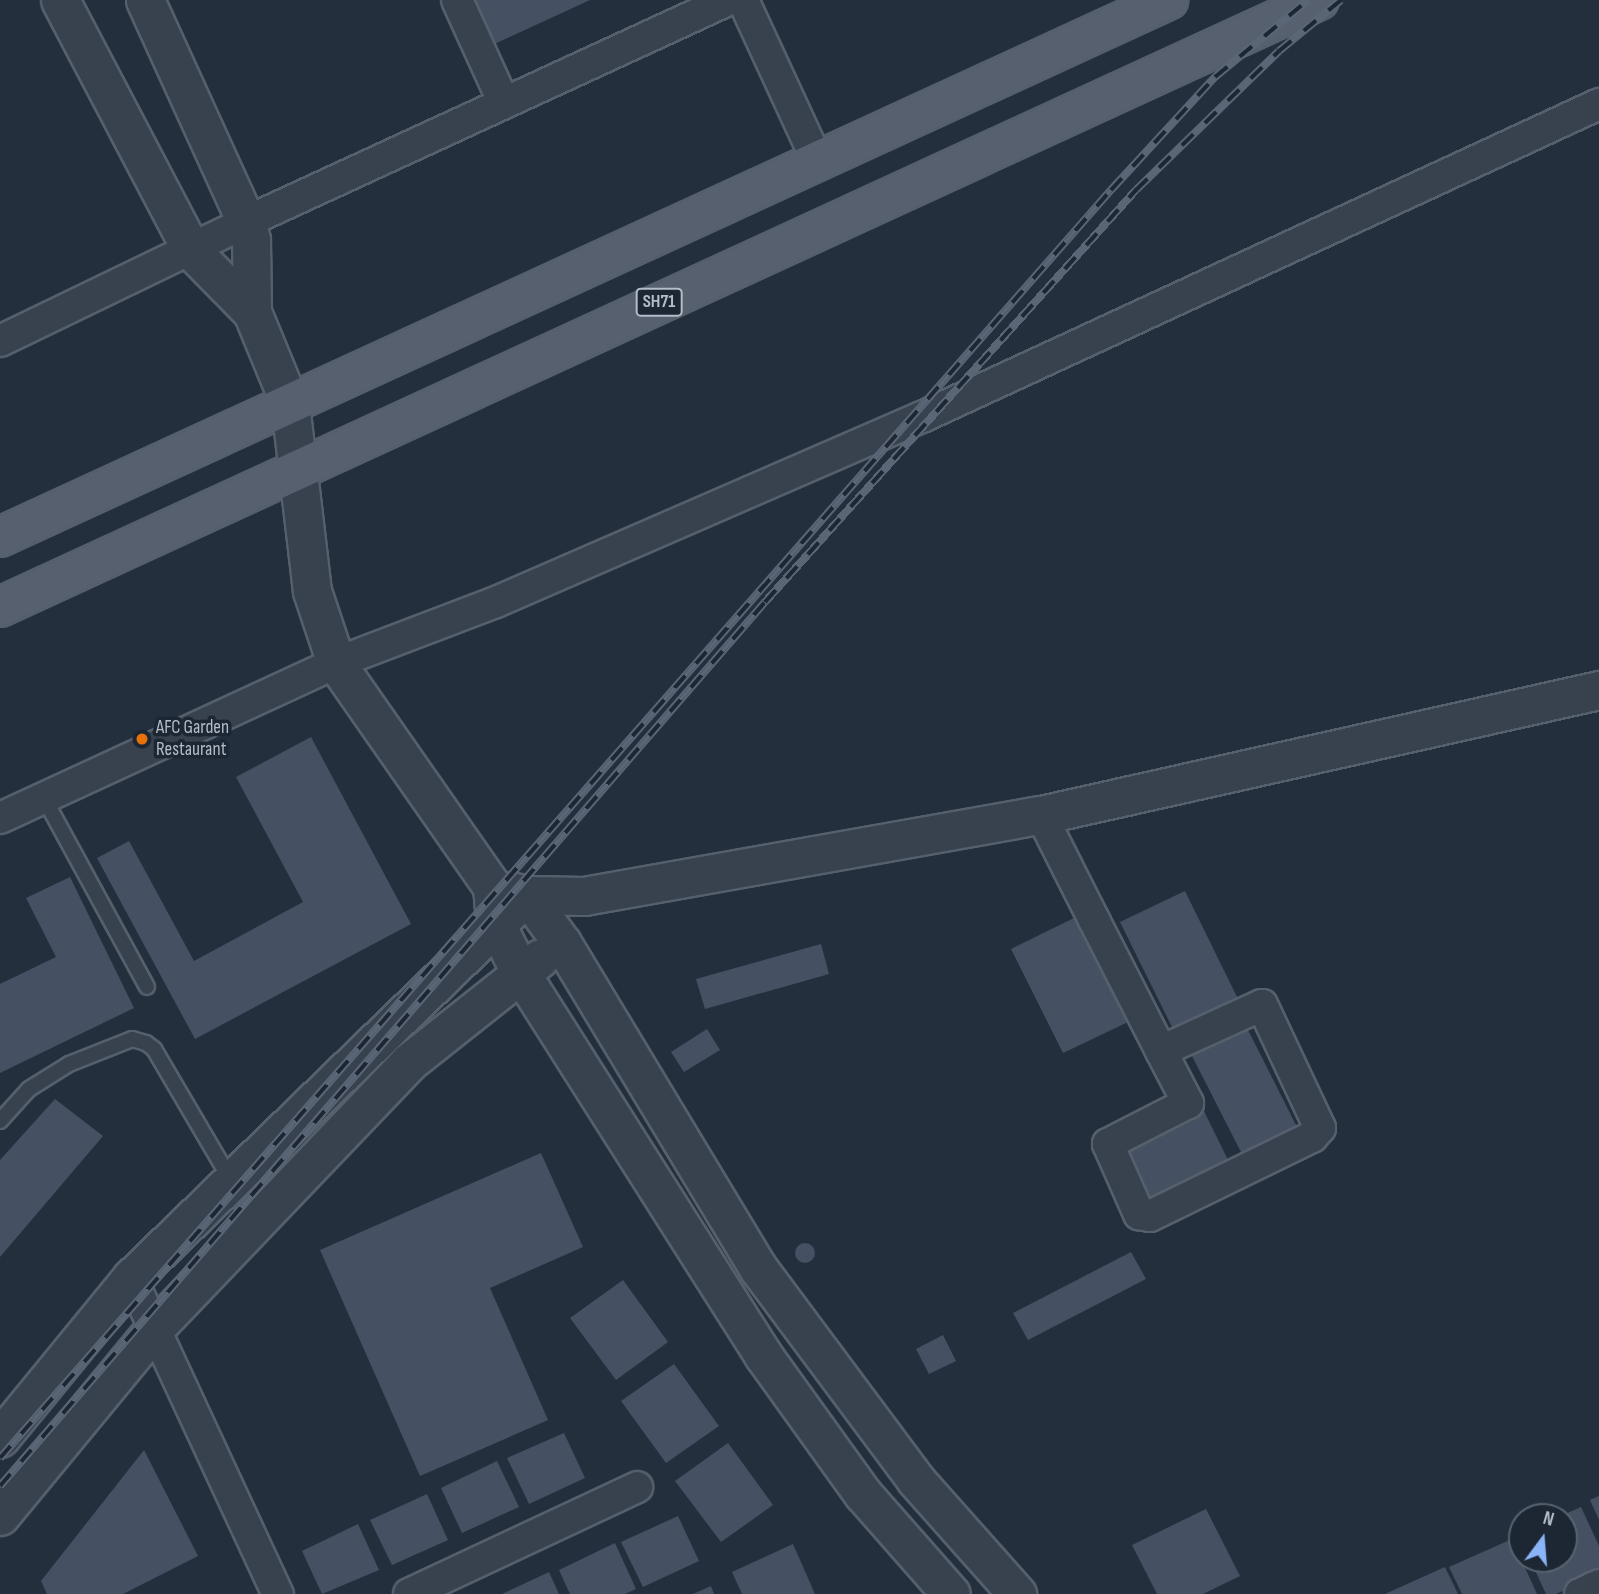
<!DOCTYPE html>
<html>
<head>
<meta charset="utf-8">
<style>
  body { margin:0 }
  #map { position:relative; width:1599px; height:1594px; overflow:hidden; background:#242f3e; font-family:"Sofia Sans Condensed",sans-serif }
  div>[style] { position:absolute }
  .building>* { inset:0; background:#455162 }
  .round { border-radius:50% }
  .roads { filter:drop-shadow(2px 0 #565f6c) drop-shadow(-2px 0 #565f6c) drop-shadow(0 2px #565f6c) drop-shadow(0 -2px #565f6c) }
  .service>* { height:14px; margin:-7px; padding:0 7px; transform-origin:7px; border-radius:7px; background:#38414e }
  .minor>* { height:30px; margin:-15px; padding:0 15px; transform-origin:15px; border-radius:15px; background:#38414e }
  .tertiary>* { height:37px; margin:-18.5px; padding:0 18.5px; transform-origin:18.5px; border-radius:18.5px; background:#38414e }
  .primary>* { height:38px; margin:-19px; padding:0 19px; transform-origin:19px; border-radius:19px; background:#56606e }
  .rail>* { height:8px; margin-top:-4px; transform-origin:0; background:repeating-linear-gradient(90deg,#1d2633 0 16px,#5a6575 0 32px); box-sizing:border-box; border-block:2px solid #5a6575 }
  .dots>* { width:19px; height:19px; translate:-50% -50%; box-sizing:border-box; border:4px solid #1d2633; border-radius:50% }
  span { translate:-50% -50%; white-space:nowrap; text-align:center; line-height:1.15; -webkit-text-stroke:7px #1d2633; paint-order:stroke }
  .shield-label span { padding:2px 5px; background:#1d2633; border:2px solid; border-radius:5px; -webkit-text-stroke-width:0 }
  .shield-label { font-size:18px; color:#b4bcc9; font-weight:700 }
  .poi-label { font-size:19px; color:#b4bcc9 }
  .left { translate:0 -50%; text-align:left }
  .north { position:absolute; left:1508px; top:1503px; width:70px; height:70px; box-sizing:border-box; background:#1d2633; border:2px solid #59626f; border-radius:50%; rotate:16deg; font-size:19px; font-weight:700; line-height:28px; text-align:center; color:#b4bcc9 }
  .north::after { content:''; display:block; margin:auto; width:24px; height:32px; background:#8ab4f8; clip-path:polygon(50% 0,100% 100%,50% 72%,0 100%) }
</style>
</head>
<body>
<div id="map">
  <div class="building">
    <i style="clip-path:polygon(467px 0,590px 0,488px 47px)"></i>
    <i style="clip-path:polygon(311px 737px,411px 924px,195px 1039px,97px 858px,129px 841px,194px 961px,303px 902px,236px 777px)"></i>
    <i style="clip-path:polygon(70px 877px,134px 1008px,0 1073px,0 984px,56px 957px,26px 898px)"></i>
    <i style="clip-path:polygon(1185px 891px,1238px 999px,1174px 1031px,1120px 922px)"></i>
    <i style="clip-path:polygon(1076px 917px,1128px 1022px,1063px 1053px,1011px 949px)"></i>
    <i style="clip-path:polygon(821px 944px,829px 974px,705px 1009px,696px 979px)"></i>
    <i style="clip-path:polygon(1246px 1026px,1299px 1131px,1244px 1158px,1191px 1054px)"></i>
    <i style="clip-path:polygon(707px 1029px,720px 1050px,684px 1072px,671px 1052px)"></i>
    <i style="clip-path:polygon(55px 1099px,103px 1136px,0 1257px,0 1160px)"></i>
    <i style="clip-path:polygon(1201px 1105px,1229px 1162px,1140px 1206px,1112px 1148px)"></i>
    <i style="clip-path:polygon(541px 1153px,583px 1247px,490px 1288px,548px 1420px,420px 1476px,320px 1250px)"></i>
    <i class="round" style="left:795px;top:1243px;width:20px;height:20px"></i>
    <i style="clip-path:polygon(1131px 1252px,1146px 1279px,1028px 1340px,1013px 1313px)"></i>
    <i style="clip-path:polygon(623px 1280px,668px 1342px,616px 1380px,570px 1318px)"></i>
    <i style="clip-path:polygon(943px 1335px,956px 1361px,929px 1374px,916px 1349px)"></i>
    <i style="clip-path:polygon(674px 1364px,719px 1426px,666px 1463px,621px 1401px)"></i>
    <i style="clip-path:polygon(564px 1433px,585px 1478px,529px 1504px,507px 1458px)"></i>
    <i style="clip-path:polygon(728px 1443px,773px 1505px,721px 1542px,675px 1481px)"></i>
    <i style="clip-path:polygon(144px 1450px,198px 1556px,123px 1594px,47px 1594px,41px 1581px)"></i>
    <i style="clip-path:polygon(497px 1461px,519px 1507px,462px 1533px,441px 1488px)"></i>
    <i style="clip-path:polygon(427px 1494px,448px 1540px,392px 1565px,370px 1520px)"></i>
    <i style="clip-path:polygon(1599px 1496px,1599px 1520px,1590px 1500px)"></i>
    <i style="clip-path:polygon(1581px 1507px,1599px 1546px,1599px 1575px,1556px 1594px,1546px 1594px,1530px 1559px,1564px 1559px,1564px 1517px,1558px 1517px)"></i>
    <i style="clip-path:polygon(1206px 1509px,1240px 1576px,1203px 1594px,1157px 1594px,1132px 1545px)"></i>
    <i style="clip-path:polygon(678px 1516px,699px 1561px,643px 1587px,621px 1542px)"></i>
    <i style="clip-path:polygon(358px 1524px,379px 1570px,322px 1594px,302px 1551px)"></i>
    <i style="clip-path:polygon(1512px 1539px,1537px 1594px,1462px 1594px,1449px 1567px)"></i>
    <i style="clip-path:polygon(615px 1543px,636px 1589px,625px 1594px,570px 1594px,559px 1570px)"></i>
    <i style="clip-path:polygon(793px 1544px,815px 1594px,742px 1594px,732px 1572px)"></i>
    <i style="clip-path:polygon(1445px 1567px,1458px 1594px,1385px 1594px)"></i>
    <i style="clip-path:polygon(549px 1572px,559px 1594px,502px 1594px)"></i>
    <i style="clip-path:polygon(711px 1586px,714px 1594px,693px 1594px)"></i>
  </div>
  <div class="roads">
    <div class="service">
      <i style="left:44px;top:798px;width:215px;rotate:61.4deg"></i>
      <i style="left:0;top:1121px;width:43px;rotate:-47.8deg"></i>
      <i style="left:29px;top:1089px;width:47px;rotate:-32deg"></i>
      <i style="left:69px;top:1064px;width:68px;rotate:-21.6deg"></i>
      <i style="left:132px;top:1039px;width:15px;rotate:16deg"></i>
      <i style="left:146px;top:1043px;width:10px;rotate:37deg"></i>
      <i style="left:154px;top:1049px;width:152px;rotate:59.6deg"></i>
    </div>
    <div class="minor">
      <i style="left:457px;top:0;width:113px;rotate:65.5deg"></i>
      <i style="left:743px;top:0;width:179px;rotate:65.2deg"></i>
      <i style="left:0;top:341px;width:273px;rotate:-25.8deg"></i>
      <i style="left:246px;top:222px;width:531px;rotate:-24.73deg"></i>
      <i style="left:1041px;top:815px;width:118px;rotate:63.2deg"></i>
      <i style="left:1094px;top:920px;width:147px;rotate:62.9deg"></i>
      <i style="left:1161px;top:1051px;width:59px;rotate:62.6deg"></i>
      <i style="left:1188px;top:1103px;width:90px;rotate:152.9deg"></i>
      <i style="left:1108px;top:1144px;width:77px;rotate:66.1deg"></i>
      <i style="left:1139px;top:1214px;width:11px;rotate:10deg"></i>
      <i style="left:1150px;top:1216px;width:180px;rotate:-26deg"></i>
      <i style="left:1312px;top:1137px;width:12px;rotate:-48deg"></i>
      <i style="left:1320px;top:1128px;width:136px;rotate:-115.2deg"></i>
      <i style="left:1262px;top:1005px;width:111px;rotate:155.5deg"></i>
      <i style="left:0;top:818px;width:370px;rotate:-24.8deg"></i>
      <i style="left:336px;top:663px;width:171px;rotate:-20.9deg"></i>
      <i style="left:496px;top:602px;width:464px;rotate:-23.5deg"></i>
      <i style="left:922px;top:417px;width:746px;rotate:-24.81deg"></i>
      <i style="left:131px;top:1278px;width:349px;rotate:65.1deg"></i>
      <i style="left:409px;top:1594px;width:252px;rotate:-25.1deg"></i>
      <i style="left:1580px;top:1594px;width:21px;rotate:-25deg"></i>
    </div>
    <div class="tertiary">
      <i style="left:60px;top:0;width:282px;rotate:62.3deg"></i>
      <i style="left:191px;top:250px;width:87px;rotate:45.5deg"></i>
      <i style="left:145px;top:0;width:244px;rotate:65.5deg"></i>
      <i style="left:246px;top:222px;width:19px;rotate:74deg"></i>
      <i style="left:251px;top:240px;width:72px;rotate:89.2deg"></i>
      <i style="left:252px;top:312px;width:100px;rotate:67.6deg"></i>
      <i style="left:290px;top:404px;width:188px;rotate:83.3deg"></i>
      <i style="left:312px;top:591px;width:76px;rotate:71.6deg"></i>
      <i style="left:336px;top:663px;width:273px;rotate:55.1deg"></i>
      <i style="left:492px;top:887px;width:35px;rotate:85deg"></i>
      <i style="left:495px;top:922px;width:56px;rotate:63.4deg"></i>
      <i style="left:520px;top:972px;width:454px;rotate:57.6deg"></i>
      <i style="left:763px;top:1355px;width:171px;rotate:54.3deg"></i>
      <i style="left:863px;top:1494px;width:133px;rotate:48.7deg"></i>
      <i style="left:510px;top:891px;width:17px;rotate:13deg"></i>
      <i style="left:527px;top:895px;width:59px;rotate:53.9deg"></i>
      <i style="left:562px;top:943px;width:380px;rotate:58.9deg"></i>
      <i style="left:758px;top:1268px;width:263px;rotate:53.3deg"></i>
      <i style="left:915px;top:1479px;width:154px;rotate:48.4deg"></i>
      <i style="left:0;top:1438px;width:207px;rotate:-50.7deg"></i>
      <i style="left:131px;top:1278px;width:551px;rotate:-44.04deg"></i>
      <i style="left:527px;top:895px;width:57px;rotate:1deg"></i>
      <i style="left:584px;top:896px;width:464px;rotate:-10.1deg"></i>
      <i style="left:1041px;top:815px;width:572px;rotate:-12.63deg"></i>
      <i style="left:0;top:1516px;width:242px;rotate:-50.5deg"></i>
      <i style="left:154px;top:1329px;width:369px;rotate:-46.3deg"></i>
      <i style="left:409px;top:1062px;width:167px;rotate:-38.4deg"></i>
    </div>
    <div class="primary">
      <i style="left:0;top:537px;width:1286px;rotate:-24.69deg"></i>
      <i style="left:0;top:607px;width:1452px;rotate:-24.71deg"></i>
    </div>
  </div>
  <div class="rail">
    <i style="left:0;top:1458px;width:1686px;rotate:-48.78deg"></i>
    <i style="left:1111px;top:190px;width:154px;rotate:-47.4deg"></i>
    <i style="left:1215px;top:77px;width:121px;rotate:-39.6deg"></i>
    <i style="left:0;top:1486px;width:1169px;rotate:-49.13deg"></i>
    <i style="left:765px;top:602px;width:554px;rotate:-48deg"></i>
    <i style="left:1136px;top:190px;width:199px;rotate:-44.2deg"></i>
    <i style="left:1279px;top:51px;width:80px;rotate:-39.4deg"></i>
  </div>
  <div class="dots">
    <i style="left:142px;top:739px;background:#e8710a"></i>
  </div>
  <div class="shield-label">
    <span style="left:659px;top:302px">SH71</span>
  </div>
  <div class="poi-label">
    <span class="left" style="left:156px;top:739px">AFC Garden<br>Restaurant</span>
  </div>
  <div class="north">N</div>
</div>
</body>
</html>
